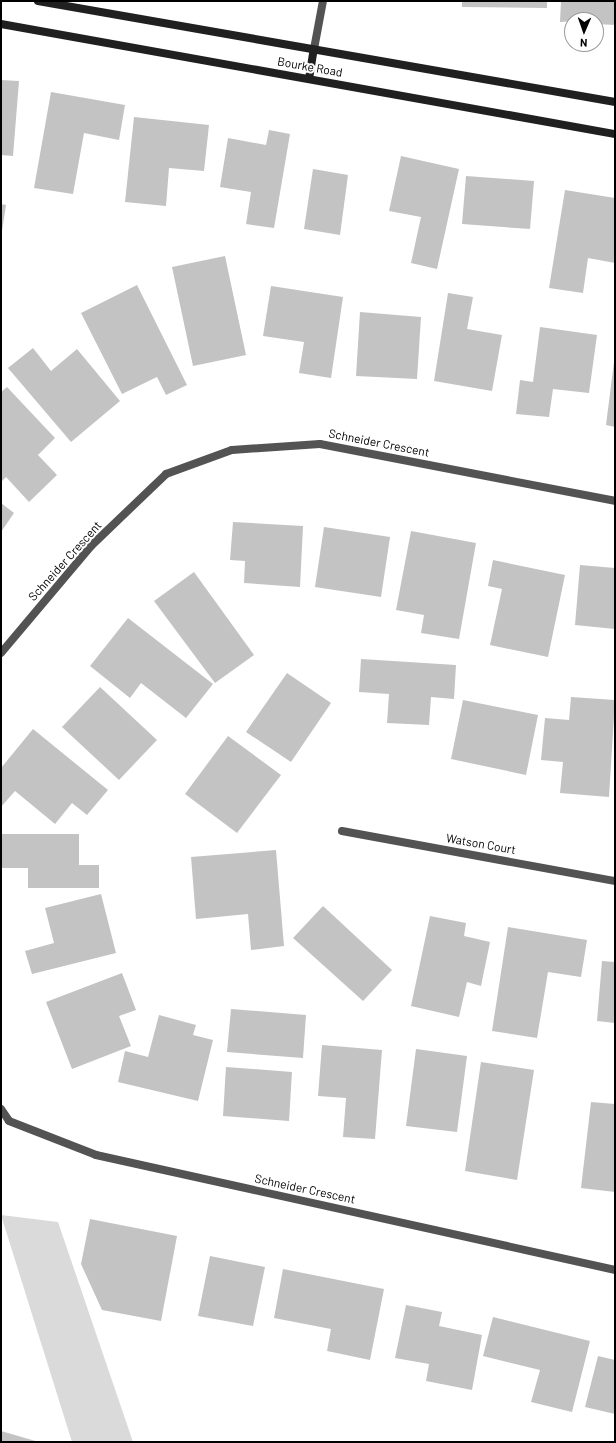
<!DOCTYPE html>
<html>
<head>
<meta charset="utf-8">
<style>
  body { margin:0 }
  #map { position:relative; width:616px; height:1443px; overflow:hidden; background:#fff; font-family:Barlow,sans-serif }
  div>[style] { position:absolute }
  .green>* { inset:0; background:#dadada }
  .building>* { inset:0; background:#c3c3c3 }
  .minor>* { height:8px; margin:-4px; padding:0 4px; transform-origin:4px; border-radius:4px; background:#535353 }
  .secondary>* { height:8px; margin:-4px; padding:0 4px; transform-origin:4px; border-radius:4px; background:#202020 }
  span { translate:-50% -50%; white-space:nowrap; text-align:center; line-height:1.15; -webkit-text-stroke:4px #fff; paint-order:stroke }
  .street-label { font-size:12px; color:#000 }
  .frame { position:absolute; inset:0; border:2px solid #000; pointer-events:none }
  .north { position:absolute; left:564px; top:12px; width:40px; height:40px; box-sizing:border-box; background:#fff; border:1px solid #999; border-radius:50%; rotate:182deg; font-size:11px; font-weight:700; line-height:16px; text-align:center; color:#000 }
  .north::after { content:''; display:block; margin:auto; width:14px; height:18px; background:#000; clip-path:polygon(50% 0,100% 100%,50% 72%,0 100%) }
</style>
</head>
<body>
<div id="map">
  <div class="green">
    <i style="clip-path:polygon(1px 1215px,58px 1222px,133px 1442px,72px 1442px)"></i>
  </div>
  <div class="building">
    <i style="clip-path:polygon(462px 1px,547px 1px,547px 8px,462px 7px)"></i>
    <i style="clip-path:polygon(561px 1px,615px 1px,615px 25px,596px 24px,596px 20px,560px 22px)"></i>
    <i style="clip-path:polygon(1px 80px,19px 81px,13px 156px,1px 155px)"></i>
    <i style="clip-path:polygon(51px 92px,125px 105px,119px 140px,84px 133px,73px 194px,34px 188px)"></i>
    <i style="clip-path:polygon(134px 117px,209px 125px,204px 171px,169px 168px,166px 206px,125px 202px)"></i>
    <i style="clip-path:polygon(269px 130px,290px 134px,274px 228px,246px 224px,251px 192px,220px 187px,228px 138px,266px 145px)"></i>
    <i style="clip-path:polygon(401px 156px,459px 169px,437px 269px,411px 263px,421px 217px,389px 211px)"></i>
    <i style="clip-path:polygon(313px 169px,348px 175px,340px 235px,304px 229px)"></i>
    <i style="clip-path:polygon(466px 176px,534px 181px,530px 229px,462px 224px)"></i>
    <i style="clip-path:polygon(565px 190px,615px 198px,615px 263px,588px 258px,583px 293px,549px 288px)"></i>
    <i style="clip-path:polygon(1px 204px,6px 205px,2px 231px,1px 231px)"></i>
    <i style="clip-path:polygon(225px 256px,246px 355px,193px 366px,172px 267px)"></i>
    <i style="clip-path:polygon(137px 285px,187px 385px,166px 395px,157px 377px,122px 394px,81px 313px)"></i>
    <i style="clip-path:polygon(271px 286px,343px 297px,331px 378px,299px 373px,304px 342px,263px 336px)"></i>
    <i style="clip-path:polygon(448px 293px,473px 297px,467px 329px,502px 335px,492px 391px,434px 381px)"></i>
    <i style="clip-path:polygon(360px 312px,421px 317px,417px 379px,356px 376px)"></i>
    <i style="clip-path:polygon(540px 327px,597px 335px,589px 393px,553px 389px,549px 417px,516px 414px,520px 380px,533px 382px)"></i>
    <i style="clip-path:polygon(33px 348px,51px 371px,77px 349px,120px 401px,71px 442px,8px 368px)"></i>
    <i style="clip-path:polygon(614px 362px,615px 362px,615px 427px,606px 425px)"></i>
    <i style="clip-path:polygon(7px 387px,55px 438px,38px 455px,57px 475px,29px 502px,6px 477px,1px 482px,1px 392px)"></i>
    <i style="clip-path:polygon(1px 503px,14px 513px,1px 532px)"></i>
    <i style="clip-path:polygon(233px 522px,303px 526px,300px 587px,244px 583px,245px 561px,230px 560px)"></i>
    <i style="clip-path:polygon(324px 527px,390px 537px,381px 597px,315px 587px)"></i>
    <i style="clip-path:polygon(411px 531px,476px 543px,459px 639px,421px 633px,424px 615px,396px 610px)"></i>
    <i style="clip-path:polygon(493px 560px,565px 575px,548px 657px,490px 645px,502px 589px,488px 586px)"></i>
    <i style="clip-path:polygon(580px 565px,615px 568px,615px 629px,575px 625px)"></i>
    <i style="clip-path:polygon(194px 572px,254px 655px,215px 683px,154px 601px)"></i>
    <i style="clip-path:polygon(128px 618px,213px 684px,186px 718px,141px 683px,130px 698px,90px 666px)"></i>
    <i style="clip-path:polygon(361px 659px,456px 665px,454px 699px,431px 697px,429px 725px,387px 723px,389px 694px,359px 692px)"></i>
    <i style="clip-path:polygon(287px 673px,331px 703px,291px 762px,246px 732px)"></i>
    <i style="clip-path:polygon(100px 687px,157px 740px,119px 780px,62px 727px)"></i>
    <i style="clip-path:polygon(571px 697px,615px 700px,609px 797px,560px 793px,563px 762px,541px 760px,545px 718px,569px 720px)"></i>
    <i style="clip-path:polygon(463px 700px,538px 715px,526px 775px,451px 759px)"></i>
    <i style="clip-path:polygon(33px 729px,108px 790px,87px 815px,72px 803px,55px 824px,15px 791px,1px 807px,1px 768px)"></i>
    <i style="clip-path:polygon(228px 736px,281px 775px,237px 833px,185px 794px)"></i>
    <i style="clip-path:polygon(1px 834px,79px 834px,79px 865px,99px 865px,99px 888px,28px 888px,28px 868px,1px 868px)"></i>
    <i style="clip-path:polygon(276px 850px,284px 946px,251px 950px,248px 914px,196px 919px,191px 857px)"></i>
    <i style="clip-path:polygon(101px 894px,116px 953px,32px 974px,25px 951px,54px 943px,45px 908px)"></i>
    <i style="clip-path:polygon(323px 906px,392px 970px,363px 1001px,293px 938px)"></i>
    <i style="clip-path:polygon(430px 916px,466px 923px,464px 936px,490px 942px,481px 986px,467px 982px,459px 1017px,411px 1006px)"></i>
    <i style="clip-path:polygon(508px 927px,587px 940px,581px 977px,548px 972px,537px 1038px,492px 1031px)"></i>
    <i style="clip-path:polygon(602px 961px,615px 962px,615px 1023px,597px 1021px)"></i>
    <i style="clip-path:polygon(122px 973px,136px 1010px,119px 1016px,131px 1046px,72px 1069px,46px 1002px)"></i>
    <i style="clip-path:polygon(231px 1009px,306px 1015px,303px 1058px,227px 1052px)"></i>
    <i style="clip-path:polygon(159px 1015px,196px 1025px,193px 1035px,213px 1040px,198px 1101px,118px 1082px,125px 1051px,148px 1057px)"></i>
    <i style="clip-path:polygon(322px 1045px,382px 1050px,375px 1139px,343px 1137px,346px 1098px,318px 1096px)"></i>
    <i style="clip-path:polygon(416px 1049px,467px 1056px,457px 1132px,406px 1126px)"></i>
    <i style="clip-path:polygon(481px 1062px,534px 1070px,517px 1180px,465px 1171px)"></i>
    <i style="clip-path:polygon(226px 1067px,292px 1072px,289px 1121px,223px 1116px)"></i>
    <i style="clip-path:polygon(591px 1102px,615px 1104px,615px 1192px,581px 1188px)"></i>
    <i style="clip-path:polygon(90px 1219px,177px 1236px,161px 1321px,102px 1310px,81px 1264px)"></i>
    <i style="clip-path:polygon(210px 1256px,265px 1267px,253px 1326px,198px 1316px)"></i>
    <i style="clip-path:polygon(283px 1269px,384px 1289px,370px 1360px,327px 1351px,331px 1329px,274px 1318px)"></i>
    <i style="clip-path:polygon(406px 1305px,442px 1312px,439px 1326px,482px 1335px,472px 1390px,426px 1381px,429px 1364px,395px 1358px)"></i>
    <i style="clip-path:polygon(493px 1317px,590px 1341px,572px 1412px,531px 1402px,540px 1370px,483px 1356px)"></i>
    <i style="clip-path:polygon(598px 1356px,615px 1360px,615px 1414px,585px 1407px)"></i>
    <i style="clip-path:polygon(1px 1431px,39px 1442px,1px 1442px)"></i>
  </div>
  <div class="minor">
    <i style="left:314px;top:49px;width:49px;rotate:-79.4deg"></i>
    <i style="left:1px;top:653px;width:140px;rotate:-49.9deg"></i>
    <i style="left:91px;top:546px;width:104px;rotate:-43.8deg"></i>
    <i style="left:166px;top:474px;width:70px;rotate:-20deg"></i>
    <i style="left:232px;top:450px;width:88px;rotate:-3.9deg"></i>
    <i style="left:320px;top:444px;width:300px;rotate:10.9deg"></i>
    <i style="left:342px;top:831px;width:278px;rotate:10.4deg"></i>
    <i style="left:1px;top:1109px;width:14px;rotate:56deg"></i>
    <i style="left:9px;top:1121px;width:93px;rotate:21.3deg"></i>
    <i style="left:96px;top:1155px;width:532px;rotate:12.49deg"></i>
  </div>
  <div class="secondary">
    <i style="left:38px;top:1px;width:586px;rotate:9.93deg"></i>
    <i style="left:1px;top:24px;width:624px;rotate:10.16deg"></i>
    <i style="left:309px;top:79px;width:30px;rotate:-81deg"></i>
  </div>
  <div class="street-label">
    <span style="left:310px;top:67px;rotate:10deg">Bourke Road</span>
    <span style="left:379px;top:443px;rotate:11deg">Schneider Crescent</span>
    <span style="left:65px;top:561px;rotate:-48deg">Schneider Crescent</span>
    <span style="left:481px;top:844px;rotate:10deg">Watson Court</span>
    <span style="left:305px;top:1189px;rotate:12deg">Schneider Crescent</span>
  </div>
  <div class="frame"></div>
  <div class="north">N</div>
</div>
</body>
</html>
